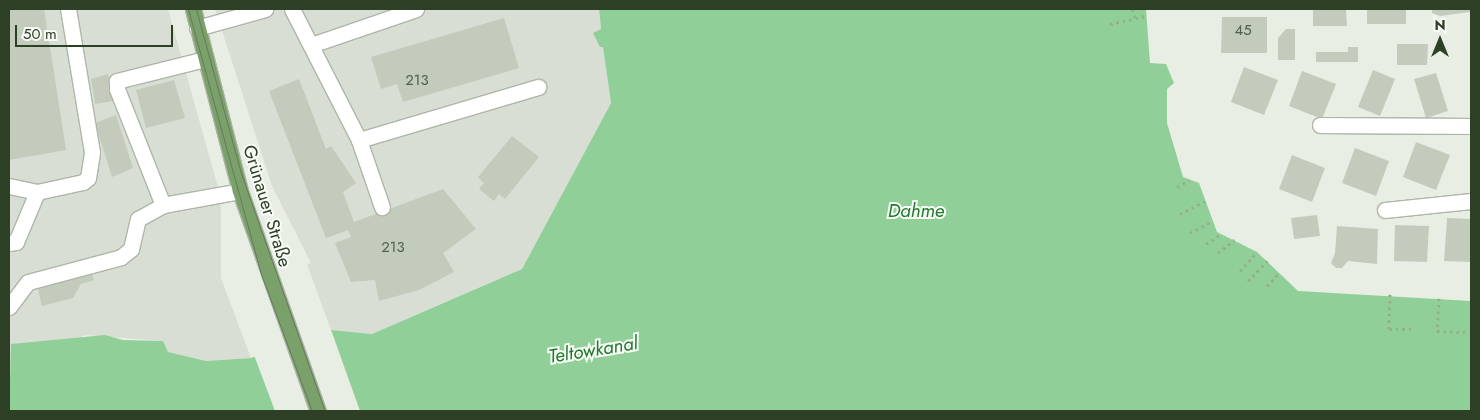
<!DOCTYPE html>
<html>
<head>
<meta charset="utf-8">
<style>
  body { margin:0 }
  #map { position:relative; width:1480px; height:420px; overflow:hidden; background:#e9eee5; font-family:Jost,sans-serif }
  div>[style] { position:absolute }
  .built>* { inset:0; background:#d8ded3 }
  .water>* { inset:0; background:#90d098 }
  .pier>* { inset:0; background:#e9eee5 }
  .building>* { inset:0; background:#c3cbbd }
  .path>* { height:3px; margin-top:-1.5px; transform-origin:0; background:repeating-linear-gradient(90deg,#95b087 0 2.5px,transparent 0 6.5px) }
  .roads { filter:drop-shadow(1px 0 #adb6a8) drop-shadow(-1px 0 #adb6a8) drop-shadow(0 1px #adb6a8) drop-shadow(0 -1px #adb6a8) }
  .minor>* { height:15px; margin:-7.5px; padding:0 7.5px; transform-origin:7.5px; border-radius:7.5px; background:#fff }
  .major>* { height:15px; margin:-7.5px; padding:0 7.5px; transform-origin:7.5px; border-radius:7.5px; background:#7ba16b }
  .tram>* { height:1px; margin:-0.5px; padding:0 0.5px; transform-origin:0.5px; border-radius:0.5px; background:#677a5f }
  span { translate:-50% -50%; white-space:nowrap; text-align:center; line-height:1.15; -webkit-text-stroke:4px #f8faf6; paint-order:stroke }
  .number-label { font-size:15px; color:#52624b }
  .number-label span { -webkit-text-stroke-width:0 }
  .street-label { font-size:18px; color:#2d3f25 }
  .water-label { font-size:19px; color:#207a2c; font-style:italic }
  .frame { position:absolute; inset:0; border:10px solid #2d3f25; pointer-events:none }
  .north { position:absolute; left:1415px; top:15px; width:50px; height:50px; -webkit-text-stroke:4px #f8faf6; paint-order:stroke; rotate:0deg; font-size:14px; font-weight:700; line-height:20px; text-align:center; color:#2d3f25 }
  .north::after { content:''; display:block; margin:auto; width:18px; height:22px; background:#2d3f25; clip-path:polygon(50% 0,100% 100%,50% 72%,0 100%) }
  .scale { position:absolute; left:15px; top:25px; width:158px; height:22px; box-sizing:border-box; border:2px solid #2d3f25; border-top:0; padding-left:6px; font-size:15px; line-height:18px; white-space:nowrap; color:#2d3f25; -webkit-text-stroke:4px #f8faf6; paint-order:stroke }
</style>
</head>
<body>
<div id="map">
  <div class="built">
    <i style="clip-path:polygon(9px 9px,168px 9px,221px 198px,221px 278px,251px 358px,206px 361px,168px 352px,162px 341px,86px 335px,9px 366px)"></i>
    <i style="clip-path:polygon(215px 9px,599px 9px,601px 30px,593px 33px,603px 46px,611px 103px,522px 269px,372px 334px,331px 330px,307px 264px,311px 263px,272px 186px)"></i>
  </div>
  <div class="water">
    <i style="clip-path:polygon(599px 9px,1146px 9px,1150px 63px,1166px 64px,1174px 83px,1167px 89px,1167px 123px,1183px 177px,1199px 183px,1217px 232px,1257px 252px,1298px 291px,1471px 301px,1471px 411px,9px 411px,11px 344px,105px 335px,123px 340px,163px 341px,168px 352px,206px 361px,251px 358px,331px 330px,372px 334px,522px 269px,611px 103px,603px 47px,600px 47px,593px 33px,601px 29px)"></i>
  </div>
  <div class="pier">
    <i style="clip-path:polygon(330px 327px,360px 411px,275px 411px,254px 355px)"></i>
  </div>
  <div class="building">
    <i style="clip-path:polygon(9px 9px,44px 9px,66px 150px,9px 160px)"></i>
    <i style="clip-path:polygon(1313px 9px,1346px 9px,1347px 26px,1313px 26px)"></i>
    <i style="clip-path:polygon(1367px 9px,1406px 9px,1406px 24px,1367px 24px)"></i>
    <i style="clip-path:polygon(1432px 9px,1470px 9px,1470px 12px,1440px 16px,1432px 13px)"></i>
    <i style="clip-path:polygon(1222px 17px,1267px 17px,1267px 53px,1221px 53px)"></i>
    <i style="clip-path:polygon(504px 18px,519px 68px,403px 102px,397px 84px,381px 89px,371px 57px)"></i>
    <i style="clip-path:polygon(1286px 29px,1295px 29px,1295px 60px,1278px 60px,1278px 38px)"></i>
    <i style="clip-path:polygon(1397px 44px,1428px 44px,1427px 65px,1397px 65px)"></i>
    <i style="clip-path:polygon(1348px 47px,1358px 47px,1358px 62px,1316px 62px,1316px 52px,1348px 52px)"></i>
    <i style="clip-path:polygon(1244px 67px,1278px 80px,1264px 115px,1231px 102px)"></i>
    <i style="clip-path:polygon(1373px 70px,1395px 79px,1380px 116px,1358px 107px)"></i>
    <i style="clip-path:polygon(1302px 71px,1336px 84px,1322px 119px,1289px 106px)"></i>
    <i style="clip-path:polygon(1436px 73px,1448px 111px,1426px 118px,1414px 79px)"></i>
    <i style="clip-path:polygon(108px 74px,113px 101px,95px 104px,91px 79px)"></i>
    <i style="clip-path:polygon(299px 79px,326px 149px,331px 146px,356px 183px,343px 192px,354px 222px,443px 189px,476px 229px,443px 253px,454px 272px,419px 290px,379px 301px,375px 280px,351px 282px,335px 243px,351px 237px,348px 230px,326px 238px,269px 91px)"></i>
    <i style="clip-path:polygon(174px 80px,185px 118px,146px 128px,136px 90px)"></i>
    <i style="clip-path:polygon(116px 115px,133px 168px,112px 177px,95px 123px)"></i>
    <i style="clip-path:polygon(512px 136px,539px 157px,505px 199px,499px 194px,494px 201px,479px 189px,484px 183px,478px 177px)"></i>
    <i style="clip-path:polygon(1416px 142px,1450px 155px,1436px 190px,1403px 177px)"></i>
    <i style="clip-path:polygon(1355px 148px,1389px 161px,1376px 196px,1342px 183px)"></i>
    <i style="clip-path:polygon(1292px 155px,1325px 168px,1312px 202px,1279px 189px)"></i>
    <i style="clip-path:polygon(1317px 215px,1320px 236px,1294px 239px,1291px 218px)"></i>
    <i style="clip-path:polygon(1447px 218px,1471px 219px,1471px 262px,1444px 261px)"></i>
    <i style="clip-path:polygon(1395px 225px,1429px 226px,1427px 262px,1394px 261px)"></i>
    <i style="clip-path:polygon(1337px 226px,1378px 229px,1377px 264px,1348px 261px,1342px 268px,1336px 268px,1331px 263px,1335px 253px)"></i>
    <i style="clip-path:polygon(91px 271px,94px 280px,81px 284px,73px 298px,42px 306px,37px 285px)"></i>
  </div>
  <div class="path">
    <i style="left:1132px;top:9px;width:9px;rotate:72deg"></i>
    <i style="left:1110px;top:24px;width:37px;rotate:-13deg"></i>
    <i style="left:1177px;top:187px;width:14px;rotate:-30deg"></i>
    <i style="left:1180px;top:214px;width:28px;rotate:-27deg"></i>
    <i style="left:1190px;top:233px;width:26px;rotate:-28deg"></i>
    <i style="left:1206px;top:244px;width:18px;rotate:-34deg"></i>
    <i style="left:1218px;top:253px;width:21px;rotate:-39deg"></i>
    <i style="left:1240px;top:271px;width:25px;rotate:-48deg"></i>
    <i style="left:1248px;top:281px;width:28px;rotate:-46deg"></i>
    <i style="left:1267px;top:286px;width:18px;rotate:-47deg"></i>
    <i style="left:1390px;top:294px;width:35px;rotate:92deg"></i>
    <i style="left:1389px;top:329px;width:23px"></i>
    <i style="left:1439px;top:298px;width:33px;rotate:93deg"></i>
    <i style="left:1437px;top:331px;width:28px;rotate:2deg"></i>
  </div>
  <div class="roads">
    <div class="minor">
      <i style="left:292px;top:9px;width:147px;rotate:62.9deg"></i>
      <i style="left:359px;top:140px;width:71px;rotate:71.1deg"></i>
      <i style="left:197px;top:28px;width:71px;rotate:-15.6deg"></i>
      <i style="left:311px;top:45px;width:111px;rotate:-18.9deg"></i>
      <i style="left:205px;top:59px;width:91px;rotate:166deg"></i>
      <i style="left:117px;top:81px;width:8px;rotate:90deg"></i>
      <i style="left:117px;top:89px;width:125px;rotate:68.4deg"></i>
      <i style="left:163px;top:205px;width:78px;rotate:-10.3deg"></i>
      <i style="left:1320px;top:125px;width:151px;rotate:0.4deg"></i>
      <i style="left:359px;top:140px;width:187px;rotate:-16.5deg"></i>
      <i style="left:9px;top:186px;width:29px;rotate:12deg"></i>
      <i style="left:37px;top:192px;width:47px;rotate:-12.3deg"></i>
      <i style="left:83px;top:182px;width:6px;rotate:-39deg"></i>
      <i style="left:88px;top:178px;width:26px;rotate:-81deg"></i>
      <i style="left:92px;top:152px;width:145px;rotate:-99.5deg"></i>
      <i style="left:1385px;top:210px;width:86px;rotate:-6deg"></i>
      <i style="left:9px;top:243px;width:7px;rotate:-8deg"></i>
      <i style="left:16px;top:242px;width:54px;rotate:-67.2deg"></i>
      <i style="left:9px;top:307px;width:31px;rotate:-53deg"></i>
      <i style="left:28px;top:282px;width:96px;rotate:-15deg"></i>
      <i style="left:121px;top:257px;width:13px;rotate:-39deg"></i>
      <i style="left:131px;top:249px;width:31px;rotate:-77deg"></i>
      <i style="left:138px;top:219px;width:29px;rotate:-29deg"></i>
    </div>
    <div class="major">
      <i style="left:193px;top:9px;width:188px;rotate:75.5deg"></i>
      <i style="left:240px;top:191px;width:233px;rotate:70.5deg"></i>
    </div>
  </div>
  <div class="tram">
    <i style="left:188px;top:9px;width:275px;rotate:74.6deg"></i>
    <i style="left:261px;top:274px;width:146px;rotate:69.6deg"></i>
    <i style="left:196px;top:9px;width:167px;rotate:74.7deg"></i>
    <i style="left:240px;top:170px;width:256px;rotate:70.6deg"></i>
  </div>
  <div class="number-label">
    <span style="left:1243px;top:31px">45</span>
    <span style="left:417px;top:81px">213</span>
    <span style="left:393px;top:248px">213</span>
  </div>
  <div class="street-label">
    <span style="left:267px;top:206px;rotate:73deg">Grünauer Straße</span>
  </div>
  <div class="water-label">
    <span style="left:916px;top:211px">Dahme</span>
    <span style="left:593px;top:350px;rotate:-9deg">Teltowkanal</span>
  </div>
  <div class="frame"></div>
  <div class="north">N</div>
  <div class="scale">50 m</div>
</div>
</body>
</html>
